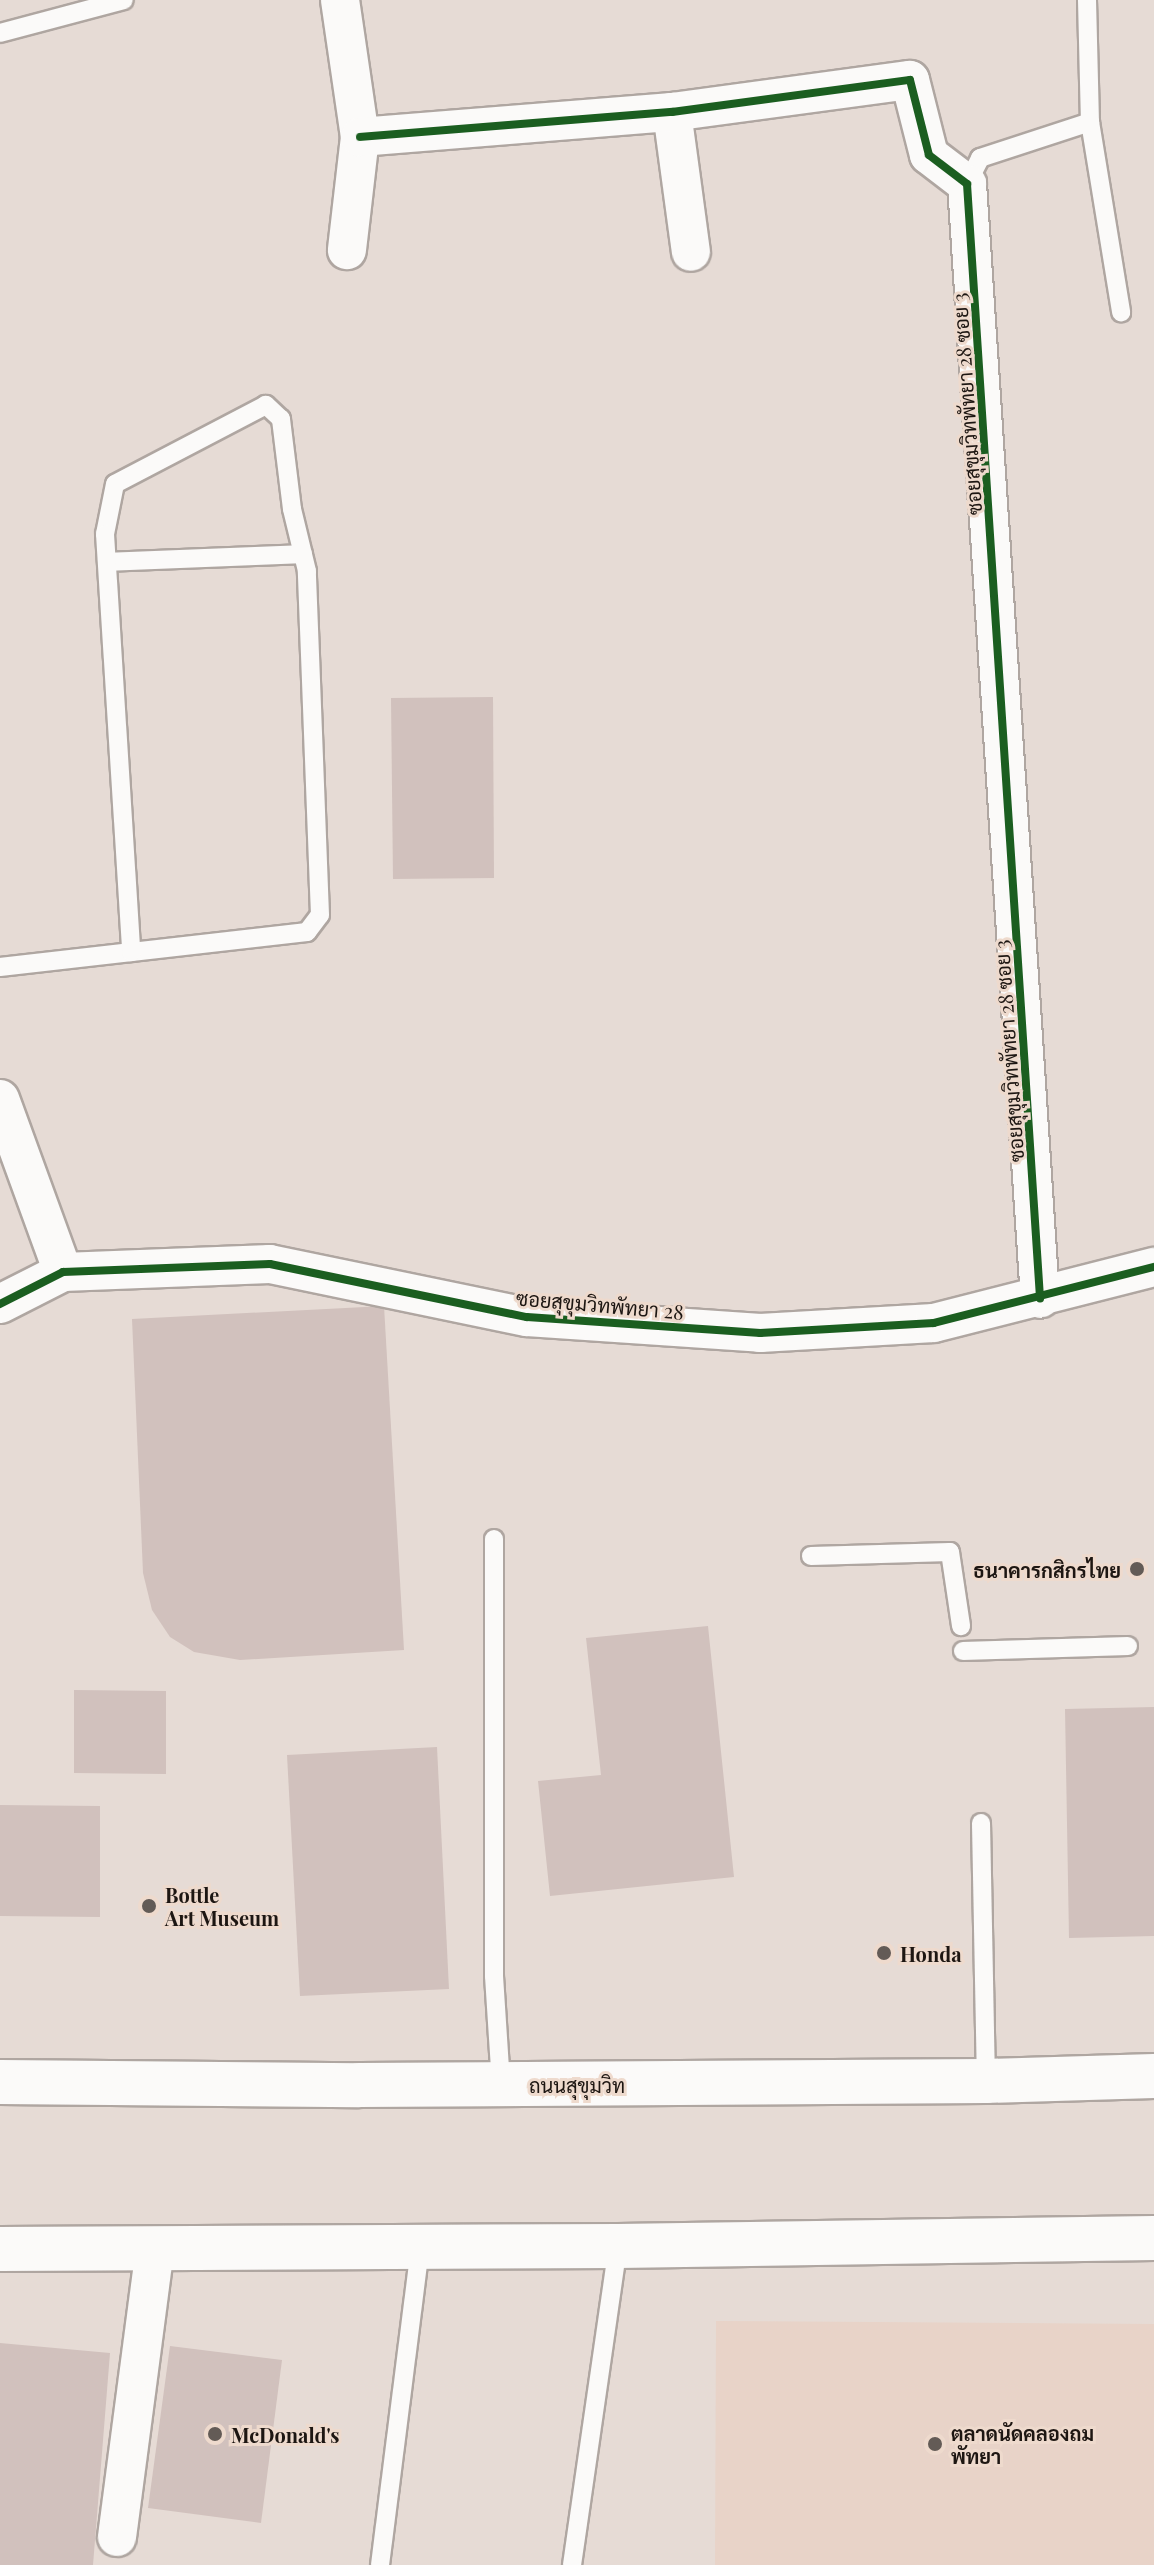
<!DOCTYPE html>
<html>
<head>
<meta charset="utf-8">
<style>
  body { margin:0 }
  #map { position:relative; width:1154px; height:2565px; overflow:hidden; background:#e6dbd5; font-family:"Playfair Display",Sarabun,serif }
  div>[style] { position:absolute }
  .built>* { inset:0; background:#e8d3c8 }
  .building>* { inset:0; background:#d1c1bd }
  .roads { filter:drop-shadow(2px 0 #afa6a1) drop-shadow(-2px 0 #afa6a1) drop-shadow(0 2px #afa6a1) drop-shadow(0 -2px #afa6a1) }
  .service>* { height:18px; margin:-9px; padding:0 9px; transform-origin:9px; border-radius:9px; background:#fbfaf9 }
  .minor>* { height:38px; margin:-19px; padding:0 19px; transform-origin:19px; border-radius:19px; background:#fbfaf9 }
  .trunk>* { height:44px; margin:-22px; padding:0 22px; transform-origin:22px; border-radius:22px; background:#fbfaf9 }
  .cycleway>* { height:8px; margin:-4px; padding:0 4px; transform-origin:4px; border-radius:4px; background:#1b5e20 }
  .dots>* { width:22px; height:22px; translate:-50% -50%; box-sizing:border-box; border:4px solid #eedacd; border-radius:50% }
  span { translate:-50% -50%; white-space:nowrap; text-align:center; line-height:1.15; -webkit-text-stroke:6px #eedacd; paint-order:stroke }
  .street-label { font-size:20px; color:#1d1612 }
  .poi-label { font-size:20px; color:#1d1612; font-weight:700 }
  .right { translate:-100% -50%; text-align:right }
  .left { translate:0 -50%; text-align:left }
</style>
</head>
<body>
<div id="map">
  <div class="built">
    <i style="clip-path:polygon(716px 2321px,1154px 2324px,1154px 2565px,715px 2565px)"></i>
  </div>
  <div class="building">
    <i style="clip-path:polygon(493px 697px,494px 878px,393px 879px,391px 698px)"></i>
    <i style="clip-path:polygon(384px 1306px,404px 1650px,240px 1660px,194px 1652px,170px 1637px,152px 1610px,143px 1573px,132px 1319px)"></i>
    <i style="clip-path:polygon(708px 1626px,734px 1877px,550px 1896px,538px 1781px,601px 1775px,586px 1638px)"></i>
    <i style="clip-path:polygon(74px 1690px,166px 1691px,166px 1774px,74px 1773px)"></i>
    <i style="clip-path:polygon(1154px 1707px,1154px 1936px,1069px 1938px,1065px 1709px)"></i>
    <i style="clip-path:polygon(437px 1747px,449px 1989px,300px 1996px,287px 1755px)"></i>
    <i style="clip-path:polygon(0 1805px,100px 1806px,100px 1917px,0 1916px)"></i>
    <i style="clip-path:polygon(0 2343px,110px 2353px,93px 2565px,0 2565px)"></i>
    <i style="clip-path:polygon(170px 2346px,282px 2360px,261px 2523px,148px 2508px)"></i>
  </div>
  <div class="roads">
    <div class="service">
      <i style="left:1087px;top:0;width:122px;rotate:88.6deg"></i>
      <i style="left:1090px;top:122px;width:193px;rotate:80.7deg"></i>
      <i style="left:0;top:33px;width:128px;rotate:-14.9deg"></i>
      <i style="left:967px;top:184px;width:29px;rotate:-63deg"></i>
      <i style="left:980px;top:158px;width:116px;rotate:-18.1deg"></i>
      <i style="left:107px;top:562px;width:196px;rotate:-2.3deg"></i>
      <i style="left:0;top:967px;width:309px;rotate:-6.5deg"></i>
      <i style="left:307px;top:932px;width:21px;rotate:-53deg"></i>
      <i style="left:320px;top:915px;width:344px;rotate:-92.2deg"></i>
      <i style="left:307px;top:571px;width:64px;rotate:-103.6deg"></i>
      <i style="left:292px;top:509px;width:91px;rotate:-97deg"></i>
      <i style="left:281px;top:419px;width:21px;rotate:-137deg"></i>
      <i style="left:266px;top:405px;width:170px;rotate:152.4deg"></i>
      <i style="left:115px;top:484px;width:51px;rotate:101.3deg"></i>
      <i style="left:105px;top:534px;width:419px;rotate:86.4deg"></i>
      <i style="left:494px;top:1539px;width:437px;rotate:90deg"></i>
      <i style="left:494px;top:1976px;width:108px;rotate:86.3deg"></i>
      <i style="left:811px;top:1556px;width:139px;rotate:-1.6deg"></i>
      <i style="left:950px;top:1552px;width:75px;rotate:81.5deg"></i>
      <i style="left:963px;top:1651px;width:165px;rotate:-1.7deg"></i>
      <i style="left:981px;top:1823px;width:258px;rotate:88.9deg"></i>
      <i style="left:380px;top:2565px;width:321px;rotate:-82.8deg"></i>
      <i style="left:572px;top:2565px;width:322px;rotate:-81.8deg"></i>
    </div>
    <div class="minor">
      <i style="left:340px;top:0;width:138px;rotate:81.7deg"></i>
      <i style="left:360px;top:137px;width:114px;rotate:96.6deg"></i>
      <i style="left:672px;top:112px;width:141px;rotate:82.3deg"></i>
      <i style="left:360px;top:137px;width:313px;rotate:-4.6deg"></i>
      <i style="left:672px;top:112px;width:240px;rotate:-7.7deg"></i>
      <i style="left:910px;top:80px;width:77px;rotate:75.8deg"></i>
      <i style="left:929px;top:155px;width:48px;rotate:37.3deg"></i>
      <i style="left:967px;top:184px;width:1117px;rotate:86.25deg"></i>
      <i style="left:0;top:1099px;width:184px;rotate:70deg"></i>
      <i style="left:0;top:1304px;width:71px;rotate:-26.9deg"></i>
      <i style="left:63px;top:1272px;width:207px;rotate:-2.2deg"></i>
      <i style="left:270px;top:1264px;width:262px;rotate:11.7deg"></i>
      <i style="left:527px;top:1317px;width:234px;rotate:3.9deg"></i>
      <i style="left:760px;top:1333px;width:174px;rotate:-3.3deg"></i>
      <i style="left:934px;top:1323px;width:227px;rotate:-14.3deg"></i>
      <i style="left:117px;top:2537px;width:290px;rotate:-82.5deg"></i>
    </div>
    <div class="trunk">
      <i style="left:0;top:2082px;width:359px;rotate:0.5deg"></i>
      <i style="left:359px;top:2085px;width:627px;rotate:-0.37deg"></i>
      <i style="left:986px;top:2081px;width:168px;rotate:-1.7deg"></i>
      <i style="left:0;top:2249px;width:618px;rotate:-0.28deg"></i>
      <i style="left:618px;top:2246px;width:536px;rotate:-0.86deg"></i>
    </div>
  </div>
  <div class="cycleway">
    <i style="left:360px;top:137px;width:313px;rotate:-4.6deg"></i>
    <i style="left:672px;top:112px;width:240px;rotate:-7.7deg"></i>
    <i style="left:910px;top:80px;width:77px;rotate:75.8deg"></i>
    <i style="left:929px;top:155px;width:48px;rotate:37.3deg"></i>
    <i style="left:967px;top:184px;width:1117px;rotate:86.25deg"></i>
    <i style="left:0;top:1304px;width:71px;rotate:-26.9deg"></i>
    <i style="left:63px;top:1272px;width:207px;rotate:-2.2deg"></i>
    <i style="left:270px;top:1264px;width:262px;rotate:11.7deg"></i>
    <i style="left:527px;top:1317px;width:234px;rotate:3.9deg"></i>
    <i style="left:760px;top:1333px;width:174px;rotate:-3.3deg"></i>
    <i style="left:934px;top:1323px;width:227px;rotate:-14.3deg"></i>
  </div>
  <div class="dots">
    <i style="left:1137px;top:1569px;background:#635b56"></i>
    <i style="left:149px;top:1906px;background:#635b56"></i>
    <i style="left:884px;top:1953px;background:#635b56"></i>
    <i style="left:215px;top:2434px;background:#635b56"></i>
    <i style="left:935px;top:2444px;background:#635b56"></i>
  </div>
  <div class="street-label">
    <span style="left:966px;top:404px;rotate:-94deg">ซอยสุขุมวิทพัทยา 28 ซอย 3</span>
    <span style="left:1008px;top:1051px;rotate:-94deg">ซอยสุขุมวิทพัทยา 28 ซอย 3</span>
    <span style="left:600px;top:1304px;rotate:5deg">ซอยสุขุมวิทพัทยา 28</span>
    <span style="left:577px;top:2084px">ถนนสุขุมวิท</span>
  </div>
  <div class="poi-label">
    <span class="right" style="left:1121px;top:1569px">ธนาคารกสิกรไทย</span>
    <span class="left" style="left:165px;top:1906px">Bottle<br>Art Museum</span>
    <span class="left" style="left:900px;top:1953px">Honda</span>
    <span class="left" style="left:951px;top:2444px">ตลาดนัดคลองถม<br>พัทยา</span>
    <span class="left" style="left:231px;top:2434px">McDonald's</span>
  </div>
</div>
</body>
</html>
